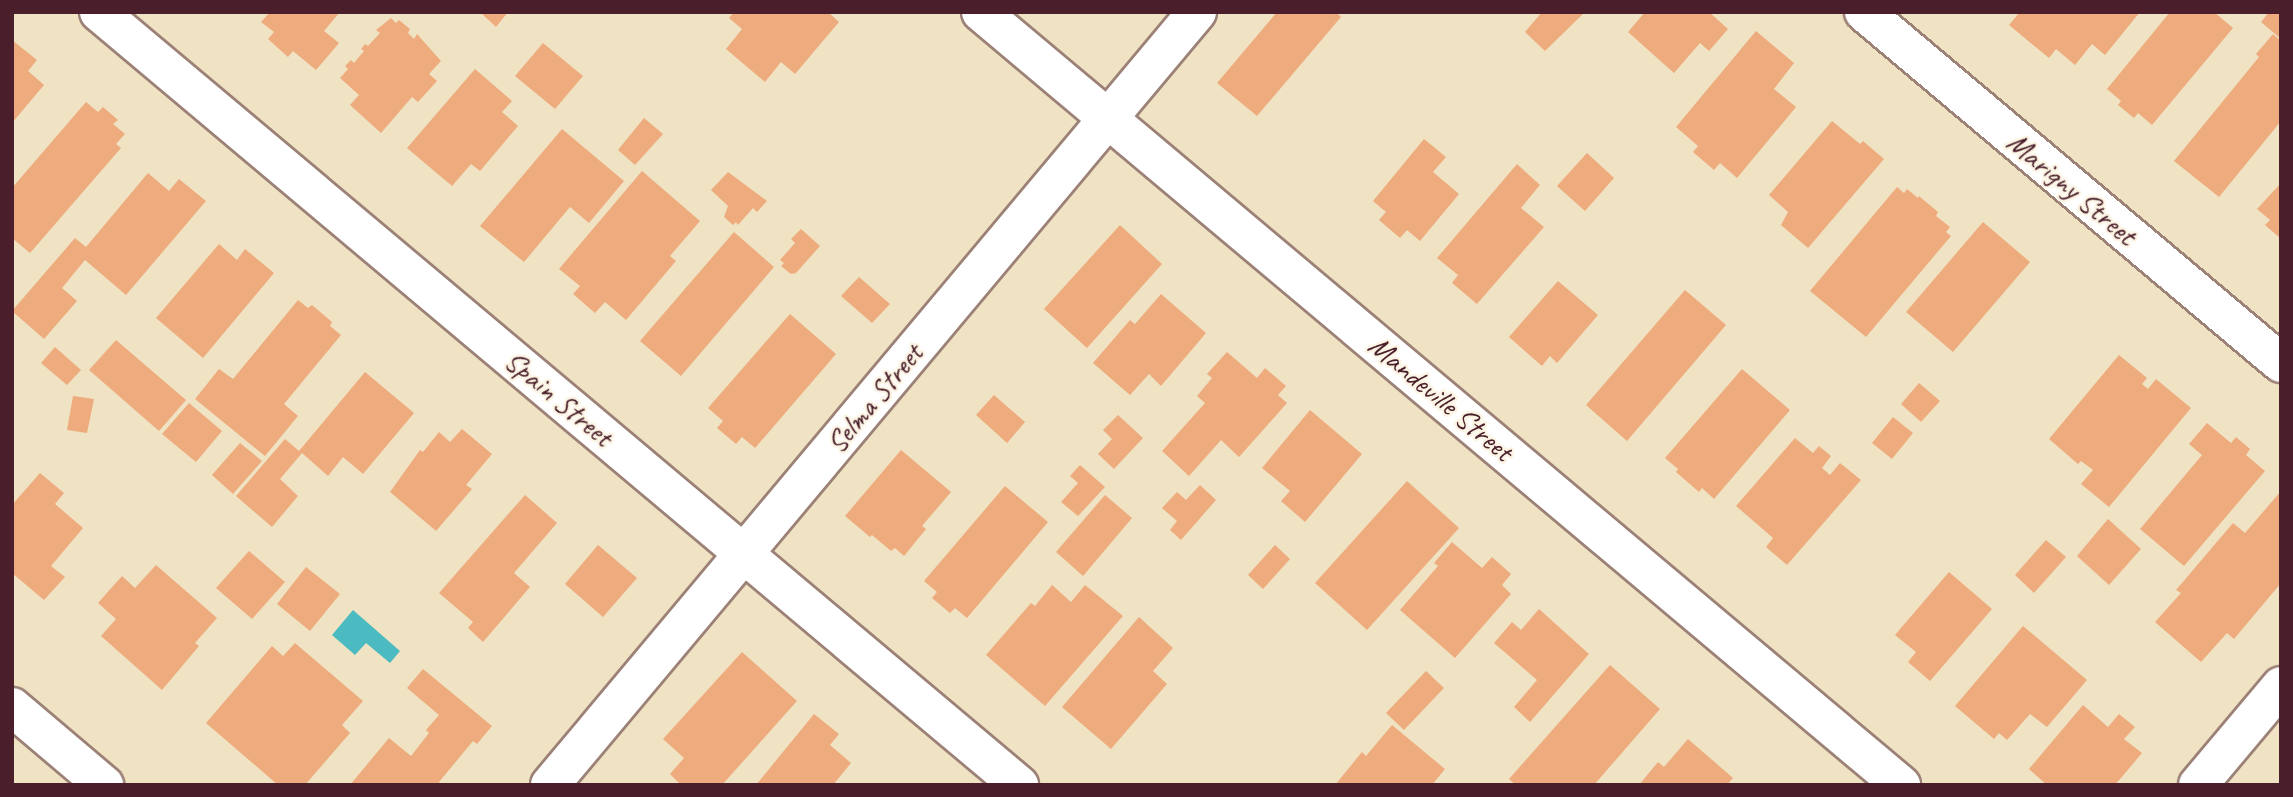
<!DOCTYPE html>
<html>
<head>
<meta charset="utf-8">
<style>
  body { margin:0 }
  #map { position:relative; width:2293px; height:797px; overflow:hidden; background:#efe3c3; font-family:Caveat,sans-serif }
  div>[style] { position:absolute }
  .water>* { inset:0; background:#4cbbc1 }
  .building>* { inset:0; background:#eeab7d }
  .roads { filter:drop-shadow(2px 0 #9c8177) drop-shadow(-2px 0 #9c8177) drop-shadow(0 2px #9c8177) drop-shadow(0 -2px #9c8177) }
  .minor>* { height:38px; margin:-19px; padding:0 19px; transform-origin:19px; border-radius:19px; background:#fff }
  span { translate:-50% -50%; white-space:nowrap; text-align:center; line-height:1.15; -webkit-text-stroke:5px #fcf5e5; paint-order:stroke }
  .street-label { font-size:30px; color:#4a1f2b }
  .frame { position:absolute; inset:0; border:14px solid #4a1f2b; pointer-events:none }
</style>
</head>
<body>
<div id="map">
  <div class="water">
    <i style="clip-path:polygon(353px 610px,400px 651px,390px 663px,366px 643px,355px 655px,332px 635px)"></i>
  </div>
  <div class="building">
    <i style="clip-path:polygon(270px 12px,340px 12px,324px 31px,339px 43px,316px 70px,293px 51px,288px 57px,268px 39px,274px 32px,261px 22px)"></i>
    <i style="clip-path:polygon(480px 12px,508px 12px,496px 27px)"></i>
    <i style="clip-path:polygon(734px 12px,828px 12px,839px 22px,795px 74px,781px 62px,765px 82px,726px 49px,742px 29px,729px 18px)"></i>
    <i style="clip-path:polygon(1277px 12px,1336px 12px,1341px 17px,1257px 116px,1217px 83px)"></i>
    <i style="clip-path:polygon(1542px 12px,1585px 12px,1545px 51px,1525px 32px)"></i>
    <i style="clip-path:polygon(1645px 12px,1709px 12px,1728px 29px,1709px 51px,1700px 43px,1674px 73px,1628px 32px)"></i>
    <i style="clip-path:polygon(2020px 12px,2140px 12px,2105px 55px,2092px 44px,2075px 65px,2056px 49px,2049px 58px,2009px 25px)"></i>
    <i style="clip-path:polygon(2170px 12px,2214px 12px,2233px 28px,2152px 125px,2138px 113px,2134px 118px,2118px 105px,2121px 101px,2107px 89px)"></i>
    <i style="clip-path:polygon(2269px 12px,2281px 12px,2281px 39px,2261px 22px)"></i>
    <i style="clip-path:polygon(391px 18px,396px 23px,399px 20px,410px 29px,408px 33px,414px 39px,417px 34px,441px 61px,429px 74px,437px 81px,418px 102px,412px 97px,381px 133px,350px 105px,359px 95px,340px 78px,348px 69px,345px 66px,351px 60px,354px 63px,364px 51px,361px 49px,365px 44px,368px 46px,380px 33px,376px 30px)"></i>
    <i style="clip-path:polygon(1756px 31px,1794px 63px,1774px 89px,1796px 107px,1737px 178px,1720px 163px,1714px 170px,1693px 152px,1698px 146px,1676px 127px)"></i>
    <i style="clip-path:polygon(2273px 34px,2281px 41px,2281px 121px,2219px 197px,2174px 161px,2259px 57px,2256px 54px)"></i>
    <i style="clip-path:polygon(12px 40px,37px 60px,28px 71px,44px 85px,12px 123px)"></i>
    <i style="clip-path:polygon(543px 43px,583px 76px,555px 109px,515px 76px)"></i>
    <i style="clip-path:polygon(475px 69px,512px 101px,502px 112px,518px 126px,480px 171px,471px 164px,452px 186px,407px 148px)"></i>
    <i style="clip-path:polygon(86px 102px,98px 112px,103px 107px,118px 120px,113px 124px,125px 134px,116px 144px,121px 148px,30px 253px,12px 238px,12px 188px)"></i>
    <i style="clip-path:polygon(644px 118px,663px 134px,635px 165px,618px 150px)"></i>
    <i style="clip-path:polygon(1832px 121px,1860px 144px,1863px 141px,1884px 159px,1808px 248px,1781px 225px,1788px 212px,1769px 195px)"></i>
    <i style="clip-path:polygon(562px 129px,624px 181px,589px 223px,570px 207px,524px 262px,480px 226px)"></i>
    <i style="clip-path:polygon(1424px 139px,1446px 157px,1433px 172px,1459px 194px,1420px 241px,1407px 230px,1400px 238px,1379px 220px,1386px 212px,1373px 201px)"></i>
    <i style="clip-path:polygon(1587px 153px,1614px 178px,1585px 211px,1557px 186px)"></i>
    <i style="clip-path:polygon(1517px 164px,1540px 185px,1521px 208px,1544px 227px,1477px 304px,1452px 283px,1458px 275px,1437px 258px)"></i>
    <i style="clip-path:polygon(642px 171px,700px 221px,670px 256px,676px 261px,626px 320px,605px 302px,595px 313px,573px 294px,580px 286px,559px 269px)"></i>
    <i style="clip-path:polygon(728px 172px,767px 201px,757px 212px,753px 208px,738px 225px,736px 222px,733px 225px,724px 217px,728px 206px,711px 190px)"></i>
    <i style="clip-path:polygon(148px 173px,169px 191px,179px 179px,206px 201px,126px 295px,85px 260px,62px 288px,77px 301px,44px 339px,12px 311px,75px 238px,86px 247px)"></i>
    <i style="clip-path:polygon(2281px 183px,2281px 239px,2265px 225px,2270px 220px,2257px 209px)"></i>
    <i style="clip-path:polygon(1897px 187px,1904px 193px,1907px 189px,1918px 198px,1919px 196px,1938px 212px,1936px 216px,1950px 227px,1946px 232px,1951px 236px,1866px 337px,1810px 291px)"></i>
    <i style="clip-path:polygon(1983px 222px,2030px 262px,1953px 352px,1906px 312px)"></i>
    <i style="clip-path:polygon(1120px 225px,1162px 264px,1087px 348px,1044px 309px)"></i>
    <i style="clip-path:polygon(801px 229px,820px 246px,796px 273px,791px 274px,781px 266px,784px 263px,780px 260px,795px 243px,791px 239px)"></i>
    <i style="clip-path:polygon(734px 232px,774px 267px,681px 376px,640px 341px)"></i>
    <i style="clip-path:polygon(219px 244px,237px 260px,245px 249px,274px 273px,203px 358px,156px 318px)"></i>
    <i style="clip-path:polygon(859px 277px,890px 304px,872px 323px,841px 296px)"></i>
    <i style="clip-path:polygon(1558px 281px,1598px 315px,1557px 363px,1550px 356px,1542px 366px,1509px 337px)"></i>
    <i style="clip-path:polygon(1685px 290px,1726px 325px,1627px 441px,1586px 405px)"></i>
    <i style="clip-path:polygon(1161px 294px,1206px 333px,1161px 386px,1149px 374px,1130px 395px,1093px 363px,1130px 320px,1135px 324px)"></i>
    <i style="clip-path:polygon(298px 300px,308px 308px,312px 305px,332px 322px,330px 326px,341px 335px,284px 404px,298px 416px,265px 456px,195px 399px,219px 369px,233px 379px)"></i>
    <i style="clip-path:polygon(790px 314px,836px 354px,755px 448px,742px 437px,736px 444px,717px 428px,723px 421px,708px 408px)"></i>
    <i style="clip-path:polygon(116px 340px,186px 400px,159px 431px,89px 370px)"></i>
    <i style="clip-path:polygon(55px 347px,81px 370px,67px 385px,41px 363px)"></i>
    <i style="clip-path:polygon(1227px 352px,1257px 378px,1265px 368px,1286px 386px,1278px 395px,1287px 403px,1239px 457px,1221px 440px,1189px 476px,1162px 451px,1205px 403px,1197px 396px,1212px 378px,1207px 374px)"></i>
    <i style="clip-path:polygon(2119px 355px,2147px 378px,2142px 384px,2148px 389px,2156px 379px,2191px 408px,2109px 507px,2081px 484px,2093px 470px,2081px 461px,2078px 464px,2049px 439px)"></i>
    <i style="clip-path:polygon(1742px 369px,1790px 410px,1714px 499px,1702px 488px,1699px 492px,1676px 472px,1678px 469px,1665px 458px)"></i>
    <i style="clip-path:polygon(365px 372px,414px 413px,363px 474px,343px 457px,328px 476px,302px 453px,280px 479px,298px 496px,272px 527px,236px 496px,285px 439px,299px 451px)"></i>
    <i style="clip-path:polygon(1919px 383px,1940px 401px,1921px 422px,1901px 404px)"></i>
    <i style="clip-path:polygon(994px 395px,1025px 422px,1007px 443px,976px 415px)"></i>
    <i style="clip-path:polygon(73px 396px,94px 399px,87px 433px,67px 430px)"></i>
    <i style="clip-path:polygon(189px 403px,222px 431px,196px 462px,162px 434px)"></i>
    <i style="clip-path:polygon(1310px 410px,1362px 454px,1305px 522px,1281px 501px,1290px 491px,1262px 468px)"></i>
    <i style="clip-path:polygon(1118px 415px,1143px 438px,1114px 469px,1098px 454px,1112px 439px,1103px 430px)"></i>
    <i style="clip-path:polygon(1893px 417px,1913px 433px,1892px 459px,1872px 443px)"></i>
    <i style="clip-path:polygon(2207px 423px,2231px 443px,2236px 437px,2250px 449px,2246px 455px,2265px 471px,2184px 566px,2140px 529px,2202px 455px,2189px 444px)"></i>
    <i style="clip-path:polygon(462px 429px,492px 454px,466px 485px,472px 489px,436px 531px,390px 492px,420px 450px,423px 452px,439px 432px,450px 442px)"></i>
    <i style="clip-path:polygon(1795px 438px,1813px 453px,1819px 446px,1831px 456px,1822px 468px,1830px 475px,1840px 463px,1861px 480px,1787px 565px,1766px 547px,1773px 538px,1736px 506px)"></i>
    <i style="clip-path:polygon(240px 443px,262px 461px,233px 494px,212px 475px)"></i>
    <i style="clip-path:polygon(901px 450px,951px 492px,922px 526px,926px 529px,904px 556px,895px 548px,891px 551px,872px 535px,870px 537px,845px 516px)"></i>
    <i style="clip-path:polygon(1080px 465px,1105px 487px,1078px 516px,1061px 502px,1078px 483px,1070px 476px)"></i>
    <i style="clip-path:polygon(40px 473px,64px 493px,55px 504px,83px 528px,51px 566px,65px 577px,44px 600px,12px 573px,12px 505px)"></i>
    <i style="clip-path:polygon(1407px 481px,1459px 528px,1367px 630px,1315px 583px)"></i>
    <i style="clip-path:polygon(1200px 485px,1216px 500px,1181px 540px,1170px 530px,1177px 521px,1162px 508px,1177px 492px,1186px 500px)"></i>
    <i style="clip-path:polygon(1005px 486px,1048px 522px,967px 618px,955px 608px,950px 613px,932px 598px,937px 592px,924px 581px)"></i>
    <i style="clip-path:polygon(2281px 491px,2281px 583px,2234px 639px,2227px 633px,2201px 662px,2155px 622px,2181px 593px,2176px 590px,2233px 523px,2245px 533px)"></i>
    <i style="clip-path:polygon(525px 495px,557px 523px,514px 573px,530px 587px,483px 642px,468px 628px,473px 622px,439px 593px)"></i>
    <i style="clip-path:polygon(1105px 495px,1132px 518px,1083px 576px,1056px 552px)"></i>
    <i style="clip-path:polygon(2108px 519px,2141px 549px,2109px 585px,2077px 556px)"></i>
    <i style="clip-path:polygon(2046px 540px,2066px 557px,2034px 593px,2015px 575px)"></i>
    <i style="clip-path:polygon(1452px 542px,1482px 568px,1492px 557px,1511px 574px,1502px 585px,1511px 594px,1455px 658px,1400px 610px,1438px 566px,1434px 563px)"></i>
    <i style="clip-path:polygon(598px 545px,637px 578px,603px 617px,565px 584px)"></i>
    <i style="clip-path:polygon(1275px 545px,1290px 559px,1263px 589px,1248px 575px)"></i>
    <i style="clip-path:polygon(249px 551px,285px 582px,252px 619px,216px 588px)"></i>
    <i style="clip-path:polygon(156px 565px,217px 618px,195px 643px,199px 646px,162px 690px,101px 636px,116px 619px,98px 603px,122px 576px,135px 588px)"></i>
    <i style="clip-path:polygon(306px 567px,340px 594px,310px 631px,277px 604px)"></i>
    <i style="clip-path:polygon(1949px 572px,1992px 609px,1930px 681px,1908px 662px,1916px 652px,1895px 635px)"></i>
    <i style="clip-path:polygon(1052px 585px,1071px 602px,1085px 585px,1123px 616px,1045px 706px,986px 655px,1031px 603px,1035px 606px)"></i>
    <i style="clip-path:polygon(1539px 609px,1589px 654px,1530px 722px,1514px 707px,1537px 680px,1494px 643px,1512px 622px,1521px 630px)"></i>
    <i style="clip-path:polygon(1139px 617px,1173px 648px,1153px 671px,1167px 684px,1111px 749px,1062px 707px)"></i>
    <i style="clip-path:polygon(2023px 626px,2087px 680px,2047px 727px,2030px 714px,2007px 740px,1999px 733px,1994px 739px,1955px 706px)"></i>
    <i style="clip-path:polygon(295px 643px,363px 701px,342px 725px,350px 733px,305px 785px,278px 785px,206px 723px,272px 646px,283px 656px)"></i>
    <i style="clip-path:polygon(742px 652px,797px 701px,722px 785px,681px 785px,670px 774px,684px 758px,663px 739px)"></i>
    <i style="clip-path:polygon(1610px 665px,1660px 709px,1594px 785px,1516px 785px,1509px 779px)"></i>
    <i style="clip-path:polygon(423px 669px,492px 726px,477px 744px,473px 741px,439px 782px,442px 785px,350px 785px,389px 738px,411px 756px,429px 733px,426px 730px,439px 715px,407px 688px)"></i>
    <i style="clip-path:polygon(1426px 671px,1444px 688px,1404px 730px,1386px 713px)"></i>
    <i style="clip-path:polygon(2083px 705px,2108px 727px,2119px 714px,2135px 727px,2124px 739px,2142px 753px,2115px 785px,2047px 785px,2029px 769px)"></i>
    <i style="clip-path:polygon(814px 714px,839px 734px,830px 745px,851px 763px,833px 785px,756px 785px)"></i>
    <i style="clip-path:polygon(1392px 725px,1445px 769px,1432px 785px,1335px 785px,1362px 752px,1366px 756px)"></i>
    <i style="clip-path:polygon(1688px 739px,1733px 778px,1727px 785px,1639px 785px,1658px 762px,1664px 767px)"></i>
  </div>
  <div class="roads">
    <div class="minor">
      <i style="left:99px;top:12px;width:1202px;rotate:40.04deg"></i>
      <i style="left:981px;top:12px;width:1202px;rotate:40.04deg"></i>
      <i style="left:1864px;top:12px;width:545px;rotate:40.09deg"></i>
      <i style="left:12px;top:707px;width:121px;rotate:40.3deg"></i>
      <i style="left:550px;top:785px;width:1008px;rotate:-50.07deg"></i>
      <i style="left:2198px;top:785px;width:129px;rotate:-50deg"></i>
    </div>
  </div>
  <div class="street-label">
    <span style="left:2072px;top:188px;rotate:40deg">Marigny Street</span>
    <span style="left:559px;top:398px;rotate:40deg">Spain Street</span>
    <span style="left:874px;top:398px;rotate:-50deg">Selma Street</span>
    <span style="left:1441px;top:398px;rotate:40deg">Mandeville Street</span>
  </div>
  <div class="frame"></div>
</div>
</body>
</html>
